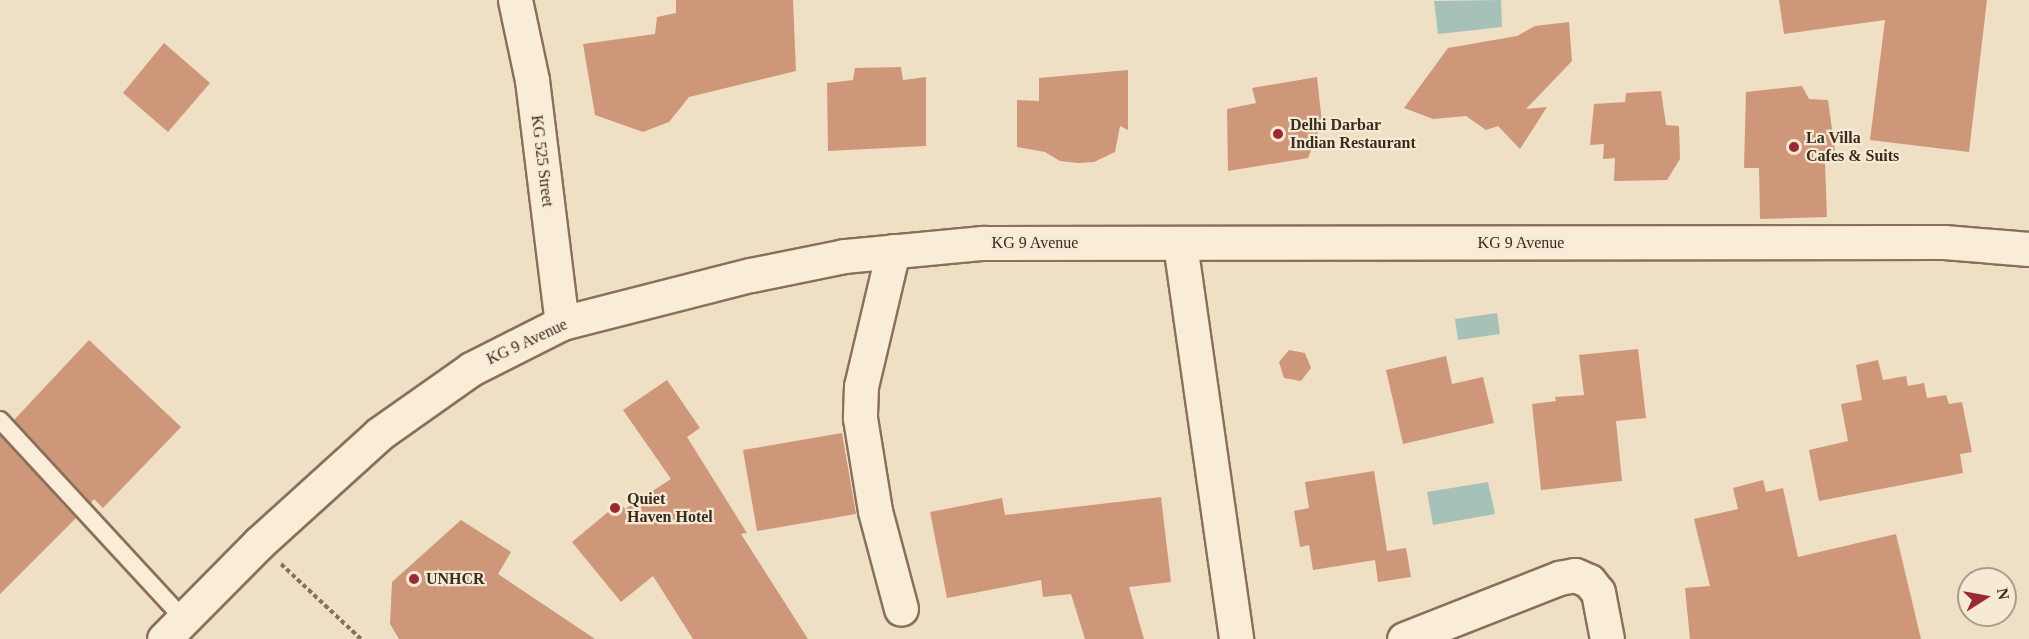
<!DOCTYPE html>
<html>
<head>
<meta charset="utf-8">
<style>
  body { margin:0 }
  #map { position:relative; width:2029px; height:639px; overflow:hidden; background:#efdfc5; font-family:Georgia,serif }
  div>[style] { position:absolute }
  .water>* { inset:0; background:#a6c2b8 }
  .building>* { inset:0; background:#ce977a }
  .path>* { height:4px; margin-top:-2px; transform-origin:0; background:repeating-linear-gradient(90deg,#8a705a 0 4.5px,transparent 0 7.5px) }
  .roads { filter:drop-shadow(2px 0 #8a705a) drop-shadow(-2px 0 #8a705a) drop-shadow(0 2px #8a705a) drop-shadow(0 -2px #8a705a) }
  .service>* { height:16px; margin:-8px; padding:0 8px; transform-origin:8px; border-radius:8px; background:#f9edd8 }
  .minor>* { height:33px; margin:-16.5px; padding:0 16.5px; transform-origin:16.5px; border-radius:16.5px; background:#f9edd8 }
  .secondary>* { height:33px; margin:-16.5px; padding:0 16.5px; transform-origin:16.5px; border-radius:16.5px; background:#f9edd8 }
  .dots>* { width:16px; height:16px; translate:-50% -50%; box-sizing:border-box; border:3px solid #f6ead4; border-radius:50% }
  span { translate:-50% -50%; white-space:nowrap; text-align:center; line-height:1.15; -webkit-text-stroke:4.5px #f6ead4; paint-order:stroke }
  .poi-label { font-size:16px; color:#3a2a1f; font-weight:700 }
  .left { translate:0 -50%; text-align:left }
  .street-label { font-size:16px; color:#3a2a1f }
  .north { position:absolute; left:1957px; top:567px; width:60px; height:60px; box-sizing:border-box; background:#f6ead4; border:2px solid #ab9d8c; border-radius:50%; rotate:79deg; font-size:16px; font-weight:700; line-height:24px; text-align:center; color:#3a2a1f }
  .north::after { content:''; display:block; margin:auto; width:21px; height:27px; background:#9a2932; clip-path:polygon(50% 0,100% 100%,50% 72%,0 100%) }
</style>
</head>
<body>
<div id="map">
  <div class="water">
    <i style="clip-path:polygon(1501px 0,1502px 27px,1438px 34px,1434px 1px)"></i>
    <i style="clip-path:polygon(1497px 313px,1500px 334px,1458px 340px,1455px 319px)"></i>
    <i style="clip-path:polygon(1488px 482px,1495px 514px,1433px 525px,1427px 492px)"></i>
  </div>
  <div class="building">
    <i style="clip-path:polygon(676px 0,793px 0,796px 71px,689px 97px,669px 122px,643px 132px,595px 115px,583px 44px,655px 34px,657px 17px,676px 13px)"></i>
    <i style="clip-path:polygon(1779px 0,1987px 0,1969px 152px,1870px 140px,1885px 20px,1784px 34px)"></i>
    <i style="clip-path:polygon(1569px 22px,1572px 61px,1526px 109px,1547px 107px,1520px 149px,1498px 126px,1486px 130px,1466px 116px,1433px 119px,1404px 108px,1448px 48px,1517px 36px,1535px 26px)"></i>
    <i style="clip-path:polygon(164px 43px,210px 83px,168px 132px,123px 93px)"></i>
    <i style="clip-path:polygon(901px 67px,903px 80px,926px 77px,926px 146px,828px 151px,827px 83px,853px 80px,855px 68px)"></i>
    <i style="clip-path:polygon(1128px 70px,1128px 130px,1120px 126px,1115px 152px,1094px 162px,1078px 163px,1060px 161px,1045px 152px,1017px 147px,1017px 100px,1039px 101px,1039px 78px)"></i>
    <i style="clip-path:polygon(1317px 77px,1322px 123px,1308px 158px,1228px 171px,1227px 109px,1256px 103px,1252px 88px)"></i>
    <i style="clip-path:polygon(1802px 86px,1809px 99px,1828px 100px,1836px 158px,1825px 161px,1827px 217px,1760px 219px,1759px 168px,1744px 168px,1746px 92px)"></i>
    <i style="clip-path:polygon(1661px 91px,1666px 125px,1679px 126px,1680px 159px,1667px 180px,1614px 181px,1615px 158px,1603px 159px,1604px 144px,1590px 145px,1594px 104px,1625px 102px,1626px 93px)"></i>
    <i style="clip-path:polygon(89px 340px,181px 427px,103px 508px,94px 499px,91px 503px,14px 420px)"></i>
    <i style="clip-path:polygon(1638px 349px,1646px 418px,1616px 421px,1622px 481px,1541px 490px,1532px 404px,1556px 401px,1555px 397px,1584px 395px,1579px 355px)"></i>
    <i style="clip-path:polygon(1289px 350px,1305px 353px,1311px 368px,1301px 381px,1284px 378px,1279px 362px)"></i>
    <i style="clip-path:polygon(1446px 356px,1452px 384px,1483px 377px,1494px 423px,1403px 444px,1386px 370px)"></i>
    <i style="clip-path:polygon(1878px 360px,1883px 380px,1906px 376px,1908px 386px,1924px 383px,1927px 398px,1946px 395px,1949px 404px,1962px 402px,1972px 452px,1960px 454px,1963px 473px,1819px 501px,1809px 450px,1848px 441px,1841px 404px,1862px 400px,1856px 365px)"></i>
    <i style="clip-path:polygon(667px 380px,700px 428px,687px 437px,747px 533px,741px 534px,808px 639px,693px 639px,653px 576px,621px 602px,572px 542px,620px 502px,625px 509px,671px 479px,623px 410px)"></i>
    <i style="clip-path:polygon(842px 433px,856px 514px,757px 531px,743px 450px)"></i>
    <i style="clip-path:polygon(0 435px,76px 518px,0 594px)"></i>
    <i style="clip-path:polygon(1374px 471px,1387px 551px,1406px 548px,1411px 577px,1378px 582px,1375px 560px,1313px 570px,1309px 545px,1300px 547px,1294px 511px,1309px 508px,1305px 482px)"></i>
    <i style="clip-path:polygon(1763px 480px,1766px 492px,1783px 488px,1798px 557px,1896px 534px,1921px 639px,1690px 639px,1685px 588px,1710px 586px,1694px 519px,1738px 509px,1733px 488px)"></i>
    <i style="clip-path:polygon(1161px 497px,1171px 582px,1129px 587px,1144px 639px,1085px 639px,1071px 594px,1043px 597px,1041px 580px,947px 598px,930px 512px,1002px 498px,1005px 515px)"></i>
    <i style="clip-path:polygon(461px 520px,511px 552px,498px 574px,595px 639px,399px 639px,390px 624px,392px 582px)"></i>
  </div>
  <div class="path">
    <i style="left:281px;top:564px;width:110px;rotate:43.2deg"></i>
  </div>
  <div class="roads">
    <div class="service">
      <i style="left:0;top:420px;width:270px;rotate:47.3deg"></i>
    </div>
    <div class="minor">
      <i style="left:515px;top:0;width:82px;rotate:78deg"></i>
      <i style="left:532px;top:80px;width:245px;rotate:83deg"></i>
      <i style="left:1180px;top:244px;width:399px;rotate:81.9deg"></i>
      <i style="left:893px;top:251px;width:139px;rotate:103.3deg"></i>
      <i style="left:861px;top:386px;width:32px;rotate:92deg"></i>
      <i style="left:860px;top:418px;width:94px;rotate:80.8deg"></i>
      <i style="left:875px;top:511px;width:101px;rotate:75.1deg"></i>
      <i style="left:1404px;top:639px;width:167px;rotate:-21.5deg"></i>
      <i style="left:1559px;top:578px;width:16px;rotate:-11deg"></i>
      <i style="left:1575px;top:575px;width:15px;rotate:23deg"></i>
      <i style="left:1589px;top:581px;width:14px;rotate:51deg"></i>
      <i style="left:1598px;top:592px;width:48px;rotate:79.2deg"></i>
    </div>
    <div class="secondary">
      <i style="left:164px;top:639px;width:135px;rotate:-45.3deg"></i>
      <i style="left:259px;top:543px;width:162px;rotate:-42.2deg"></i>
      <i style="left:379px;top:434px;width:113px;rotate:-35.2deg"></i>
      <i style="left:471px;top:369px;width:102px;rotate:-26.8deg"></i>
      <i style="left:562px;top:323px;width:195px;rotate:-14.3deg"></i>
      <i style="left:751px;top:275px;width:95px;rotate:-11.5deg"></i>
      <i style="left:844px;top:256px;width:139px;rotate:-5.4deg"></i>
      <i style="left:982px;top:243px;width:962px;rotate:-0.06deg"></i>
      <i style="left:1944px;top:242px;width:85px;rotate:4.7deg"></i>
    </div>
  </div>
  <div class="dots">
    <i style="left:1278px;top:134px;background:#9a2932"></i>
    <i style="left:1794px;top:147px;background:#9a2932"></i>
    <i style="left:615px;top:508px;background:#9a2932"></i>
    <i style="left:414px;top:579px;background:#9a2932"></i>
  </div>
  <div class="poi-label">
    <span class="left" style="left:1290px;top:134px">Delhi Darbar<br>Indian Restaurant</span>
    <span class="left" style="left:1806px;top:147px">La Villa<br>Cafes &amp; Suits</span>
    <span class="left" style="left:627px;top:508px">Quiet<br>Haven Hotel</span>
    <span class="left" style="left:426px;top:579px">UNHCR</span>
  </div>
  <div class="street-label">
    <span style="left:542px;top:161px;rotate:83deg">KG 525 Street</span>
    <span style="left:1035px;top:243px">KG 9 Avenue</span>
    <span style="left:1521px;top:243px">KG 9 Avenue</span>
    <span style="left:527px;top:342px;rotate:-25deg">KG 9 Avenue</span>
  </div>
  <div class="north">N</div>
</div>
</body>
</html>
